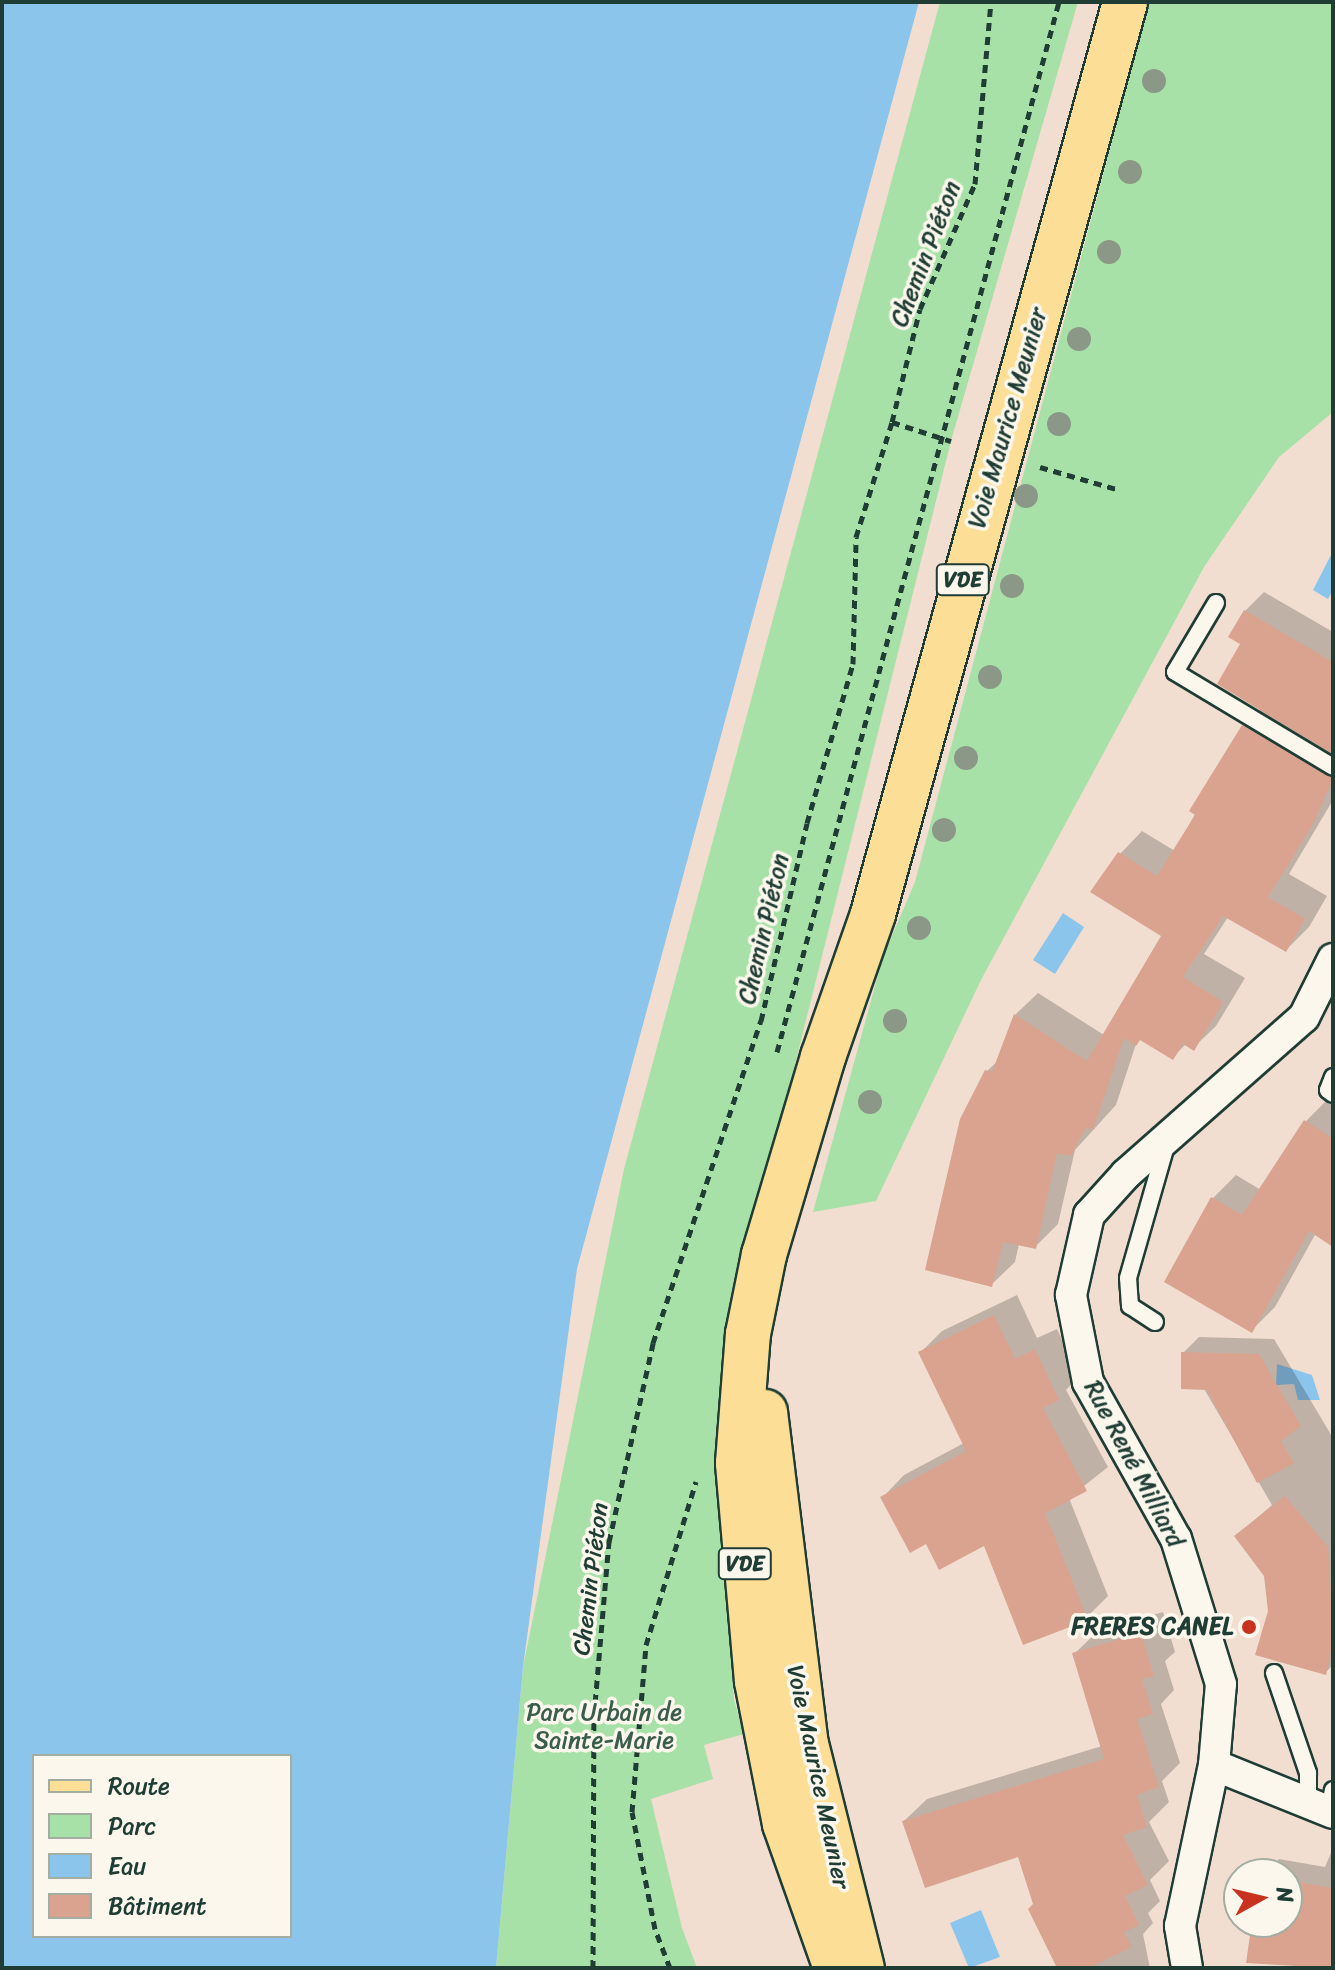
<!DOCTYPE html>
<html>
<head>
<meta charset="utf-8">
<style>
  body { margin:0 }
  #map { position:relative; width:1335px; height:1970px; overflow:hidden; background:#f1ded0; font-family:Sriracha,sans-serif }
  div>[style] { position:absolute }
  .green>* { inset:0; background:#a8e1a7 }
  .water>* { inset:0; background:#8cc5eb }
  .shadow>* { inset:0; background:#0003 }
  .building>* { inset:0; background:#d9a390 }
  .path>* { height:5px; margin-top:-2.5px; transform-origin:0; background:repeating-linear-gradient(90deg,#1f3d34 0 8px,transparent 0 14px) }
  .roads { filter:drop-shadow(2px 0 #1f3d34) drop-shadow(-2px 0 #1f3d34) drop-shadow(0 2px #1f3d34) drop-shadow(0 -2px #1f3d34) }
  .lane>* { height:16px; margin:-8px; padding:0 8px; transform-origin:8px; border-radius:8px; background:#fbf7ec }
  .street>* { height:30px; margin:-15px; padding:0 15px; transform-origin:15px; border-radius:15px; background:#fbf7ec }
  .primary>* { height:44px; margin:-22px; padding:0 22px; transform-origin:22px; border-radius:22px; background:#fdde96 }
  .trees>* { width:24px; height:24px; margin:-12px; border-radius:50%; background:#8c9887 }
  .dots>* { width:22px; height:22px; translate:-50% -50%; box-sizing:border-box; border:4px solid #fbf7ec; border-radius:50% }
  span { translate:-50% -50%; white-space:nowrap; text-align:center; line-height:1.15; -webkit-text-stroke:7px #fbf7ec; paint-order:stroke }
  .shield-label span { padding:2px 6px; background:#fbf7ec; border:2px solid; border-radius:6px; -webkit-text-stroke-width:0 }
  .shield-label { font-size:22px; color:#1f3d34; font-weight:700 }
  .street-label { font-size:24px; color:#1f3d34 }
  .poi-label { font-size:24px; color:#1f3d34; font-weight:700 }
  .right { translate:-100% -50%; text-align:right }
  .park-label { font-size:24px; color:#3a5e4b }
  .frame { position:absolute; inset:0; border:4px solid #1f3d34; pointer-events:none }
  .legend { position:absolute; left:32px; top:1754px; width:260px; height:184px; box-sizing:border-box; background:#fbf7ec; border:2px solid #a3ada2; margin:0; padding:10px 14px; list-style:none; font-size:24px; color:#1f3d34 }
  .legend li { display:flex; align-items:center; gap:16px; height:40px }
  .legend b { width:40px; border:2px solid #a3ada2 }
  .north { position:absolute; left:1223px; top:1858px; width:80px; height:80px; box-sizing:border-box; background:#fbf7ec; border:2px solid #a3ada2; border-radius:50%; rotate:82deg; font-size:22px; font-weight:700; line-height:32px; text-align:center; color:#1f3d34 }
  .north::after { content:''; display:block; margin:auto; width:28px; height:36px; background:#c8321e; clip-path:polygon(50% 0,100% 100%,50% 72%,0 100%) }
</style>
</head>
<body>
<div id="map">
  <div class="green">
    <i style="clip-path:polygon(940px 2px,1078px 2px,951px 441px,737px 1296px,721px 1497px,734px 1700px,744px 1734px,704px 1745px,713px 1779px,651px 1799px,682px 1928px,697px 1968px,496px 1968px,523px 1667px,624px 1169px)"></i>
    <i style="clip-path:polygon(1149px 2px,1333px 2px,1333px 412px,1279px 457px,1204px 567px,981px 980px,876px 1201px,813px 1212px,883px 957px,915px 882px)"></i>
  </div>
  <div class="water">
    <i style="clip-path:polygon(evenodd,2px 2px,919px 2px,577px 1269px,523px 1667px,496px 1968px,2px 1968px,2px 2px,290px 1756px,290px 1936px,34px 1936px,34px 1756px,290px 1756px)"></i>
    <i style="clip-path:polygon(1333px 551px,1333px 590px,1328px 599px,1313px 590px)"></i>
    <i style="clip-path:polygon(1063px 913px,1084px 927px,1055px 974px,1033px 960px)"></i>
    <i style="clip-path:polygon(1277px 1364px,1312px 1375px,1320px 1400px,1298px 1400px,1294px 1384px,1276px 1385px)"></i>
    <i style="clip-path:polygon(981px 1910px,1000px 1957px,969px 1968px,950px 1923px)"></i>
  </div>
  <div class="shadow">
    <i style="clip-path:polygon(1264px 592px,1333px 632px,1333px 800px,1289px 874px,1327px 896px,1309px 927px,1286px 950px,1228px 917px,1204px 954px,1245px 978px,1216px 1026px,1193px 1048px,1186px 1044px,1173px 1057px,1141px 1038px,1136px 1044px,1116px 1105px,1075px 1150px,1058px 1224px,1035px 1247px,1019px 1244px,1015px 1262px,992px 1284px,987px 1071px,1000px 1059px,1015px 1015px,1038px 993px,1104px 1035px,1164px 936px,1120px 854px,1142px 831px,1175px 851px,1243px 726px,1261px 708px,1243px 643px,1245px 611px)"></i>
    <i style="clip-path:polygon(1329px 1098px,1333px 1101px,1333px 1245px,1316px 1233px,1275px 1307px,1252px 1330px,1213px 1198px,1236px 1175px,1261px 1190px,1306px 1121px)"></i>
    <i style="clip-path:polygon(1017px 1295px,1037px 1338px,1057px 1329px,1079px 1376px,1066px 1390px,1108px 1467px,1069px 1498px,1108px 1596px,1086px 1618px,985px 1544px,883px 1497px,904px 1475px,964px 1443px,920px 1353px,942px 1331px)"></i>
    <i style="clip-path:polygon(1199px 1337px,1274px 1339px,1333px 1438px,1333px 1665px,1325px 1673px,1270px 1611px,1266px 1575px,1236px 1536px,1272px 1505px,1183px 1353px)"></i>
    <i style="clip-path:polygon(1163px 1612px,1175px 1652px,1165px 1661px,1174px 1690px,1161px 1704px,1180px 1763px,1162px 1781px,1169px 1802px,1149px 1822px,1169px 1861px,1150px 1880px,1160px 1901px,1148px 1913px,1153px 1923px,1143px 1934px,1150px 1968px,1059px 1968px,1020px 1854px,904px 1821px,927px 1799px,1102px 1746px,1074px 1654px,1097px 1632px)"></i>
    <i style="clip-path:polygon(1333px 1848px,1333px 1968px,1249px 1962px,1254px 1922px,1287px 1922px,1287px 1874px,1264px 1874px,1279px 1859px,1325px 1867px)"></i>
  </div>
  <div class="building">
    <i style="clip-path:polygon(1244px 610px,1333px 662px,1333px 754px,1217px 684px,1240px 644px,1228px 637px)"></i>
    <i style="clip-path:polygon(1242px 725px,1333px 778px,1313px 824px,1268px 897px,1305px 919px,1286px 952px,1223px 916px,1183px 977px,1223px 1002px,1194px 1051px,1183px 1044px,1173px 1060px,1140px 1040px,1136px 1046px,1124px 1038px,1093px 1130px,1086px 1127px,1071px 1156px,1057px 1153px,1036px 1249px,1003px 1242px,992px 1287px,925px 1270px,960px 1119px,985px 1070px,992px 1072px,1014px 1014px,1087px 1061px,1161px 936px,1090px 892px,1118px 852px,1157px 876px,1195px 815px,1189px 811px)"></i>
    <i style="clip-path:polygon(1304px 1120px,1333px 1139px,1333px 1247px,1309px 1231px,1252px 1333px,1164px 1282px,1211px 1197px,1242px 1215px)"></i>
    <i style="clip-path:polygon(994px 1315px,1015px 1359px,1035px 1349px,1059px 1400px,1043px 1408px,1087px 1491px,1045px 1513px,1088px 1620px,1023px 1645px,984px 1546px,939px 1570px,926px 1544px,910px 1553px,880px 1497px,966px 1451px,918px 1352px)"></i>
    <i style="clip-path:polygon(1181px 1352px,1259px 1354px,1301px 1426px,1281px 1441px,1294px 1463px,1257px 1483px,1207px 1390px,1181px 1389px)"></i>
    <i style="clip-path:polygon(1285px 1496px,1328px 1547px,1333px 1640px,1326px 1675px,1255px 1655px,1268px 1611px,1264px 1576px,1234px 1536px)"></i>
    <i style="clip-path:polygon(1141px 1633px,1154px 1676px,1142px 1679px,1153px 1714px,1137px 1719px,1159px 1787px,1137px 1795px,1147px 1827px,1123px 1835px,1148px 1885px,1125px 1896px,1139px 1925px,1124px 1932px,1132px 1947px,1089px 1968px,1057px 1968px,1028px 1909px,1033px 1904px,1018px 1857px,925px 1888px,902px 1821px,1104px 1759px,1072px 1653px)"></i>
    <i style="clip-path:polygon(1287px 1880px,1333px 1888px,1333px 1968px,1246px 1963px,1252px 1922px,1287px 1922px)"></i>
  </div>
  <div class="path">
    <i style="left:892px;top:422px;width:62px;rotate:17.9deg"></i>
    <i style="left:1040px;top:467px;width:79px;rotate:16.1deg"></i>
    <i style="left:777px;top:1052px;width:1087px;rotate:-74.97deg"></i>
    <i style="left:593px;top:1968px;width:252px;rotate:-89.8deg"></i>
    <i style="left:594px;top:1716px;width:175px;rotate:-85.1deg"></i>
    <i style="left:609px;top:1542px;width:204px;rotate:-77.5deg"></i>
    <i style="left:653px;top:1343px;width:340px;rotate:-71.5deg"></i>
    <i style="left:761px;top:1021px;width:203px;rotate:-76.9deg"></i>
    <i style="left:807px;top:823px;width:166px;rotate:-73.9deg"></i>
    <i style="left:853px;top:664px;width:127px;rotate:-88.6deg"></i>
    <i style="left:856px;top:537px;width:121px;rotate:-72.6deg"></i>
    <i style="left:892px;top:422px;width:116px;rotate:-76.1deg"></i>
    <i style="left:920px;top:309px;width:137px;rotate:-66.3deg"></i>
    <i style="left:975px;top:184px;width:183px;rotate:-85deg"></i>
    <i style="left:670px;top:1968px;width:42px;rotate:-111deg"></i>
    <i style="left:655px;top:1929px;width:119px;rotate:-101.1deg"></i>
    <i style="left:632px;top:1812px;width:168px;rotate:-85.2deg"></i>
    <i style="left:646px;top:1645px;width:171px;rotate:-73deg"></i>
  </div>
  <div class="roads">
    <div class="lane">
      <i style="left:1216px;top:603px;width:80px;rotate:120.7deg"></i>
      <i style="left:1175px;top:672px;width:184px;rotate:31deg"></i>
      <i style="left:1333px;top:1077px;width:14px;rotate:111deg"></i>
      <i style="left:1328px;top:1090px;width:6px;rotate:39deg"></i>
      <i style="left:1155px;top:1322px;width:30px;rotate:-147deg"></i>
      <i style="left:1130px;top:1306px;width:28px;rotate:-94deg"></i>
      <i style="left:1128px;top:1278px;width:141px;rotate:-74deg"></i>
      <i style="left:1274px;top:1673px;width:106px;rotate:71.2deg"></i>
      <i style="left:1308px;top:1773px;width:32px;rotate:90deg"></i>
      <i style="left:1329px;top:1812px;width:22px;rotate:-80deg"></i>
    </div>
    <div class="street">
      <i style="left:1214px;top:1765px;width:128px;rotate:22deg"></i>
      <i style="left:1187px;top:1968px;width:43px;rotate:-99.5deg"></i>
      <i style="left:1180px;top:1926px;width:165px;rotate:-78.1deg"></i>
      <i style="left:1214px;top:1765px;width:81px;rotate:-85.1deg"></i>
      <i style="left:1221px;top:1684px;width:152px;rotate:-107.2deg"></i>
      <i style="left:1176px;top:1539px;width:180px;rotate:-119.3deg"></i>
      <i style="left:1088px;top:1382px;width:89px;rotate:-101.1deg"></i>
      <i style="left:1071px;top:1295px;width:82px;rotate:-77.3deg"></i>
      <i style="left:1089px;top:1215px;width:55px;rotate:-47.9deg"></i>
      <i style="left:1126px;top:1174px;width:237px;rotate:-41.4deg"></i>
      <i style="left:1304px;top:1017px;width:65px;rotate:-63.4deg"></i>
    </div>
    <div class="primary">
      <i style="left:765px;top:1412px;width:330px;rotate:83deg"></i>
      <i style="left:805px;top:1740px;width:235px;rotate:76deg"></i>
      <i style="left:836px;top:1968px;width:153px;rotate:-109.5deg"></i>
      <i style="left:785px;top:1824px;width:146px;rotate:-101.1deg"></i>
      <i style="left:757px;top:1681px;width:219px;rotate:-95deg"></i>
      <i style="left:738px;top:1463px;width:129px;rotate:-85.6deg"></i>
      <i style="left:748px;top:1334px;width:81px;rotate:-78.6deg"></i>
      <i style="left:764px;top:1255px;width:207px;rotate:-73.4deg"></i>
      <i style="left:823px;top:1057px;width:151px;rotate:-70.7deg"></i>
      <i style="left:873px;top:914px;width:946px;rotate:-74.55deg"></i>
    </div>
  </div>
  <div class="trees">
    <i style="left:1154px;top:81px"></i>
    <i style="left:1130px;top:172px"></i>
    <i style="left:1109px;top:252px"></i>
    <i style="left:1079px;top:339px"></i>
    <i style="left:1059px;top:424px"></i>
    <i style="left:1026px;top:496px"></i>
    <i style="left:1012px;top:586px"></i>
    <i style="left:990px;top:677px"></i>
    <i style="left:966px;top:758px"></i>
    <i style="left:944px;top:830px"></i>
    <i style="left:919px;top:928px"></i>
    <i style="left:895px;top:1021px"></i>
    <i style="left:870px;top:1102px"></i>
  </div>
  <div class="dots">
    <i style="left:1249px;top:1627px;background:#c8321e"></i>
  </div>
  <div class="shield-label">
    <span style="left:963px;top:580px">VDE</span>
    <span style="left:745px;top:1564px">VDE</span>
  </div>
  <div class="street-label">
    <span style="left:926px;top:254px;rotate:-69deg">Chemin Piéton</span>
    <span style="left:1008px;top:418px;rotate:-74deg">Voie Maurice Meunier</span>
    <span style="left:764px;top:929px;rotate:-77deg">Chemin Piéton</span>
    <span style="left:1134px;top:1464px;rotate:62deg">Rue René Milliard</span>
    <span style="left:591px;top:1579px;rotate:-83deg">Chemin Piéton</span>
    <span style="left:818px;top:1777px;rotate:78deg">Voie Maurice Meunier</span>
  </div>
  <div class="poi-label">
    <span class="right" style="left:1233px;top:1627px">FRERES CANEL</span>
  </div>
  <div class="park-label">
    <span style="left:604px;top:1727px">Parc Urbain de<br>Sainte-Marie</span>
  </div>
  <div class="frame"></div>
  <ul class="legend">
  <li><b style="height:10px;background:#fdde96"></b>Route</li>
  <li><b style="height:22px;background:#a8e1a7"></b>Parc</li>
  <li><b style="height:22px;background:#8cc5eb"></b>Eau</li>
  <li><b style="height:22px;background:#d9a390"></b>Bâtiment</li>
  </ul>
  <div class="north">N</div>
</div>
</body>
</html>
